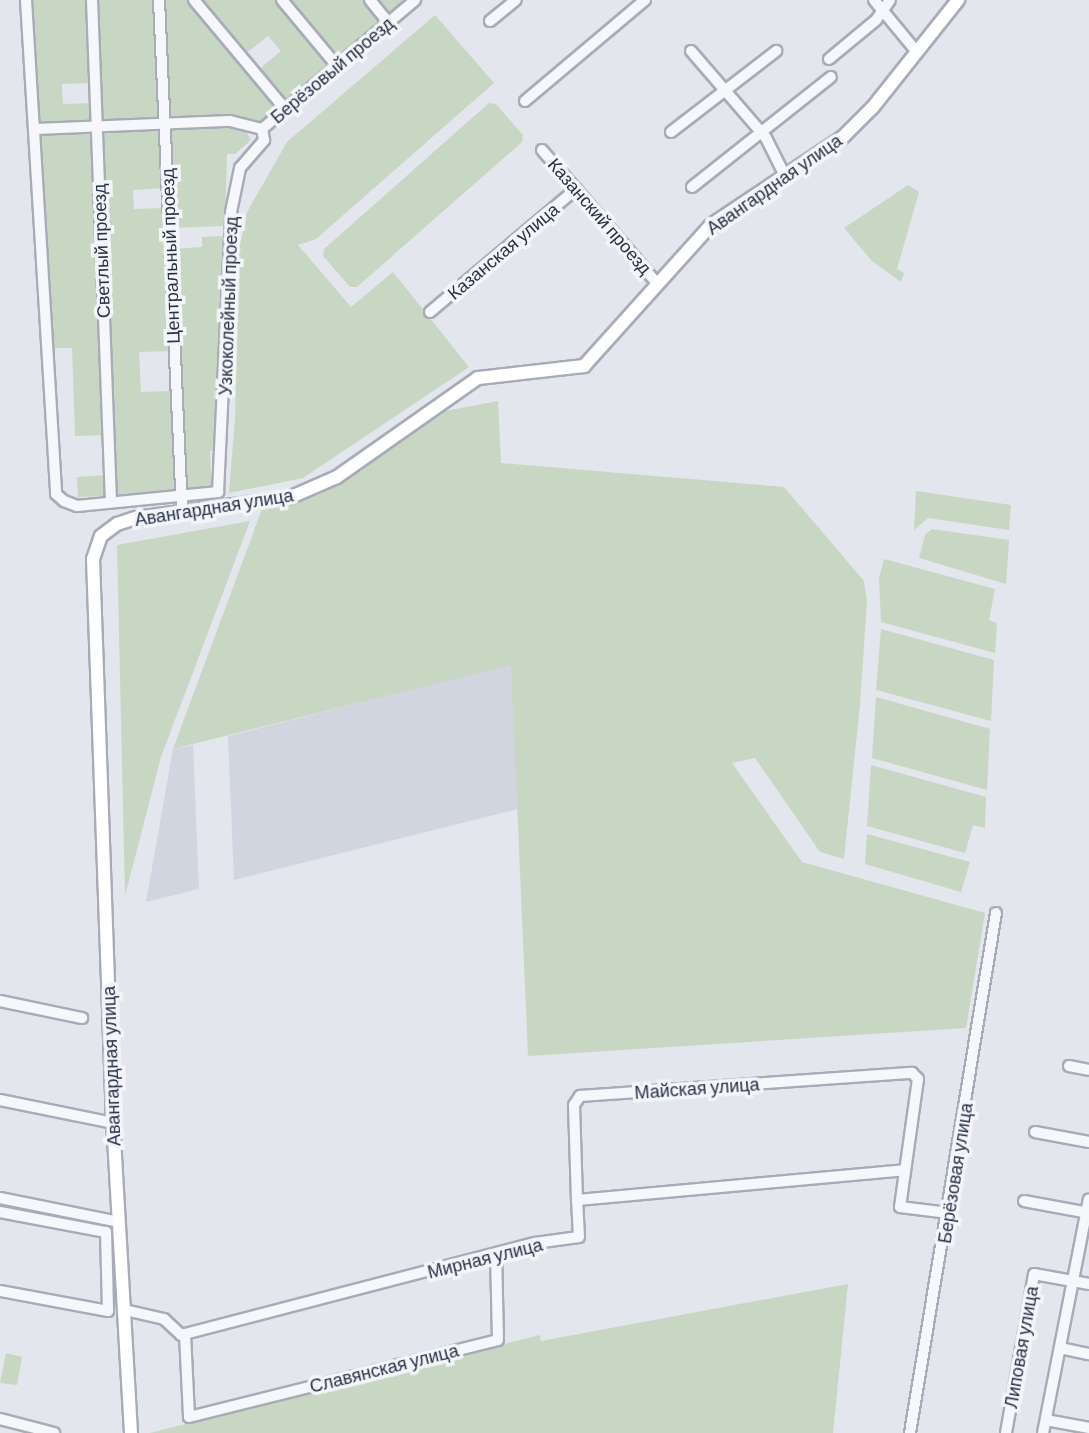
<!DOCTYPE html>
<html>
<head>
<meta charset="utf-8">
<style>
  body { margin:0 }
  #map { position:relative; width:1089px; height:1433px; overflow:hidden; background:#e3e6ec; font-family:Barlow,sans-serif }
  div>[style] { position:absolute }
  .built>* { inset:0; background:#d1d5df }
  .green>* { inset:0; background:#c7d7c3 }
  .roads { filter:drop-shadow(2px 0 #a7acb7) drop-shadow(-2px 0 #a7acb7) drop-shadow(0 2px #a7acb7) drop-shadow(0 -2px #a7acb7) }
  .minor>* { height:10px; margin:-5px; padding:0 5px; transform-origin:5px; border-radius:5px; background:#f6f7fa }
  .major>* { height:12px; margin:-6px; padding:0 6px; transform-origin:6px; border-radius:6px; background:#fff }
  span { translate:-50% -50%; white-space:nowrap; text-align:center; line-height:1.15; -webkit-text-stroke:7px #f3f5f9; paint-order:stroke }
  .street-label { font-size:18px; color:#283247 }
</style>
</head>
<body>
<div id="map">
  <div class="built">
    <i style="clip-path:polygon(512px 664px,518px 809px,234px 880px,228px 736px)"></i>
    <i style="clip-path:polygon(193px 745px,199px 889px,146px 902px,173px 749px)"></i>
  </div>
  <div class="green">
    <i style="clip-path:polygon(29px 0,89px 0,92px 83px,62px 84px,62px 92px,63px 104px,93px 103px,94px 123px,42px 125px,38px 121px)"></i>
    <i style="clip-path:polygon(95px 0,156px 0,161px 121px,100px 123px)"></i>
    <i style="clip-path:polygon(162px 0,191px 0,279px 106px,255px 125px,235px 118px,167px 120px)"></i>
    <i style="clip-path:polygon(198px 0,278px 0,330px 63px,283px 102px,257px 71px,281px 51px,268px 36px,244px 55px)"></i>
    <i style="clip-path:polygon(286px 0,366px 0,382px 20px,335px 59px)"></i>
    <i style="clip-path:polygon(374px 0,405px 0,387px 16px)"></i>
    <i style="clip-path:polygon(435px 15px,494px 83px,316px 239px,298px 245px,351px 307px,393px 272px,469px 367px,303px 478px,229px 493px,235px 420px,239px 250px,247px 212px,287px 142px)"></i>
    <i style="clip-path:polygon(489px 103px,496px 104px,509px 119px,523px 135px,522px 142px,357px 287px,350px 287px,323px 256px,324px 249px)"></i>
    <i style="clip-path:polygon(228px 124px,243px 127px,251px 140px,235px 154px,227px 154px,225px 226px,171px 228px,167px 132px,172px 126px)"></i>
    <i style="clip-path:polygon(161px 127px,163px 188px,133px 190px,134px 209px,164px 208px,170px 351px,139px 352px,141px 392px,171px 391px,175px 493px,114px 495px,100px 129px)"></i>
    <i style="clip-path:polygon(94px 129px,106px 435px,75px 436px,72px 348px,51px 348px,39px 135px)"></i>
    <i style="clip-path:polygon(908px 185px,919px 192px,897px 269px,904px 273px,901px 282px,872px 261px,844px 228px)"></i>
    <i style="clip-path:polygon(225px 236px,216px 451px,210px 451px,212px 492px,181px 493px,172px 249px,202px 247px,202px 237px)"></i>
    <i style="clip-path:polygon(498px 401px,501px 463px,784px 487px,864px 581px,867px 602px,860px 704px,844px 859px,820px 852px,755px 758px,732px 763px,802px 862px,985px 913px,966px 1028px,528px 1056px,511px 665px,173px 749px,262px 509px,317px 495px,445px 411px)"></i>
    <i style="clip-path:polygon(107px 475px,108px 496px,78px 497px,77px 477px)"></i>
    <i style="clip-path:polygon(916px 491px,1011px 505px,1009px 530px,928px 518px,914px 530px)"></i>
    <i style="clip-path:polygon(250px 521px,161px 757px,125px 896px,117px 545px)"></i>
    <i style="clip-path:polygon(932px 529px,1009px 540px,1006px 584px,919px 558px,925px 535px)"></i>
    <i style="clip-path:polygon(884px 559px,995px 589px,989px 620px,997px 623px,995px 653px,881px 622px,879px 578px)"></i>
    <i style="clip-path:polygon(881px 629px,994px 660px,991px 721px,876px 690px)"></i>
    <i style="clip-path:polygon(876px 697px,990px 729px,987px 790px,872px 758px)"></i>
    <i style="clip-path:polygon(871px 765px,986px 797px,985px 828px,973px 825px,965px 853px,867px 826px)"></i>
    <i style="clip-path:polygon(867px 834px,970px 862px,961px 892px,865px 864px)"></i>
    <i style="clip-path:polygon(848px 1284px,833px 1433px,150px 1433px,540px 1335px,541px 1341px)"></i>
    <i style="clip-path:polygon(6px 1353px,22px 1357px,17px 1385px,0 1383px)"></i>
  </div>
  <div class="roads">
    <div class="minor">
      <i style="left:26px;top:0;width:495px;rotate:86.5deg"></i>
      <i style="left:56px;top:494px;width:11px;rotate:41deg"></i>
      <i style="left:64px;top:501px;width:14px;rotate:21deg"></i>
      <i style="left:77px;top:506px;width:142px;rotate:-5.7deg"></i>
      <i style="left:218px;top:492px;width:280px;rotate:-87.3deg"></i>
      <i style="left:231px;top:212px;width:45px;rotate:-78.4deg"></i>
      <i style="left:240px;top:168px;width:37px;rotate:-49deg"></i>
      <i style="left:264px;top:140px;width:11px;rotate:-100deg"></i>
      <i style="left:92px;top:0;width:501px;rotate:87.83deg"></i>
      <i style="left:159px;top:0;width:512px;rotate:87.42deg"></i>
      <i style="left:194px;top:0;width:142px;rotate:50.1deg"></i>
      <i style="left:282px;top:0;width:86px;rotate:50.2deg"></i>
      <i style="left:370px;top:0;width:28px;rotate:51deg"></i>
      <i style="left:874px;top:0;width:66px;rotate:50.5deg"></i>
      <i style="left:490px;top:21px;width:33px;rotate:-39deg"></i>
      <i style="left:691px;top:51px;width:115px;rotate:49.2deg"></i>
      <i style="left:766px;top:138px;width:42px;rotate:63.4deg"></i>
      <i style="left:829px;top:59px;width:61px;rotate:-39.7deg"></i>
      <i style="left:876px;top:20px;width:24px;rotate:-55deg"></i>
      <i style="left:525px;top:101px;width:157px;rotate:-40.1deg"></i>
      <i style="left:36px;top:129px;width:194px;rotate:-2.4deg"></i>
      <i style="left:230px;top:121px;width:33px;rotate:14deg"></i>
      <i style="left:262px;top:129px;width:200px;rotate:-40.1deg"></i>
      <i style="left:671px;top:132px;width:133px;rotate:-37.6deg"></i>
      <i style="left:542px;top:150px;width:176px;rotate:49.2deg"></i>
      <i style="left:692px;top:187px;width:177px;rotate:-38.4deg"></i>
      <i style="left:430px;top:312px;width:191px;rotate:-40.1deg"></i>
      <i style="left:0;top:1001px;width:84px;rotate:11.7deg"></i>
      <i style="left:1069px;top:1066px;width:20px;rotate:11deg"></i>
      <i style="left:0;top:1100px;width:115px;rotate:11.5deg"></i>
      <i style="left:1035px;top:1132px;width:55px;rotate:10.5deg"></i>
      <i style="left:0;top:1198px;width:121px;rotate:11.4deg"></i>
      <i style="left:577px;top:1200px;width:95px;rotate:-91.8deg"></i>
      <i style="left:574px;top:1105px;width:11px;rotate:-56deg"></i>
      <i style="left:580px;top:1096px;width:333px;rotate:-4deg"></i>
      <i style="left:912px;top:1073px;width:8px;rotate:45deg"></i>
      <i style="left:918px;top:1079px;width:129px;rotate:98deg"></i>
      <i style="left:900px;top:1207px;width:49px;rotate:7deg"></i>
      <i style="left:1024px;top:1201px;width:66px;rotate:10.5deg"></i>
      <i style="left:0;top:1212px;width:108px;rotate:10.7deg"></i>
      <i style="left:106px;top:1232px;width:79px;rotate:88.5deg"></i>
      <i style="left:108px;top:1311px;width:110px;rotate:-169.5deg"></i>
      <i style="left:125px;top:1310px;width:40px;rotate:13deg"></i>
      <i style="left:164px;top:1319px;width:23px;rotate:43deg"></i>
      <i style="left:181px;top:1335px;width:366px;rotate:-14.6deg"></i>
      <i style="left:535px;top:1243px;width:44px;rotate:-7.8deg"></i>
      <i style="left:579px;top:1237px;width:37px;rotate:-93deg"></i>
      <i style="left:577px;top:1200px;width:329px;rotate:-5.2deg"></i>
      <i style="left:185px;top:1334px;width:83px;rotate:87.2deg"></i>
      <i style="left:189px;top:1417px;width:318px;rotate:-14deg"></i>
      <i style="left:498px;top:1340px;width:85px;rotate:-91.3deg"></i>
      <i style="left:1060px;top:1348px;width:30px;rotate:12deg"></i>
      <i style="left:0;top:1419px;width:56px;rotate:14.5deg"></i>
      <i style="left:1046px;top:1420px;width:44px;rotate:10.5deg"></i>
      <i style="left:910px;top:1433px;width:527px;rotate:-80.61deg"></i>
      <i style="left:1006px;top:1433px;width:161px;rotate:-80deg"></i>
      <i style="left:1034px;top:1274px;width:56px;rotate:10.3deg"></i>
      <i style="left:1043px;top:1433px;width:238px;rotate:-78.9deg"></i>
    </div>
    <div class="major">
      <i style="left:131px;top:1433px;width:311px;rotate:-93.3deg"></i>
      <i style="left:113px;top:1123px;width:564px;rotate:-92.03deg"></i>
      <i style="left:93px;top:559px;width:24px;rotate:-71deg"></i>
      <i style="left:101px;top:536px;width:20px;rotate:-37deg"></i>
      <i style="left:117px;top:524px;width:20px;rotate:-18deg"></i>
      <i style="left:136px;top:518px;width:156px;rotate:-7.7deg"></i>
      <i style="left:291px;top:497px;width:50px;rotate:-23.5deg"></i>
      <i style="left:337px;top:477px;width:172px;rotate:-35.1deg"></i>
      <i style="left:478px;top:378px;width:107px;rotate:-6.5deg"></i>
      <i style="left:584px;top:366px;width:190px;rotate:-48deg"></i>
      <i style="left:711px;top:225px;width:159px;rotate:-33.7deg"></i>
      <i style="left:843px;top:137px;width:42px;rotate:-45deg"></i>
      <i style="left:873px;top:107px;width:137px;rotate:-51.5deg"></i>
    </div>
  </div>
  <div class="street-label">
    <span style="left:332px;top:70px;rotate:-40deg">Берёзовый проезд</span>
    <span style="left:774px;top:184px;rotate:-35deg">Авангардная улица</span>
    <span style="left:600px;top:216px;rotate:49deg">Казанский проезд</span>
    <span style="left:101px;top:251px;rotate:-92deg">Светлый проезд</span>
    <span style="left:503px;top:251px;rotate:-40deg">Казанская улица</span>
    <span style="left:170px;top:256px;rotate:-92deg">Центральный проезд</span>
    <span style="left:228px;top:306px;rotate:-88deg">Узкоколейный проезд</span>
    <span style="left:214px;top:507px;rotate:-9deg">Авангардная улица</span>
    <span style="left:111px;top:1066px;rotate:-92deg">Авангардная улица</span>
    <span style="left:697px;top:1088px;rotate:-4deg">Майская улица</span>
    <span style="left:955px;top:1173px;rotate:-81deg">Берёзовая улица</span>
    <span style="left:485px;top:1258px;rotate:-14deg">Мирная улица</span>
    <span style="left:1021px;top:1347px;rotate:-80deg">Липовая улица</span>
    <span style="left:384px;top:1368px;rotate:-14deg">Славянская улица</span>
  </div>
</div>
</body>
</html>
